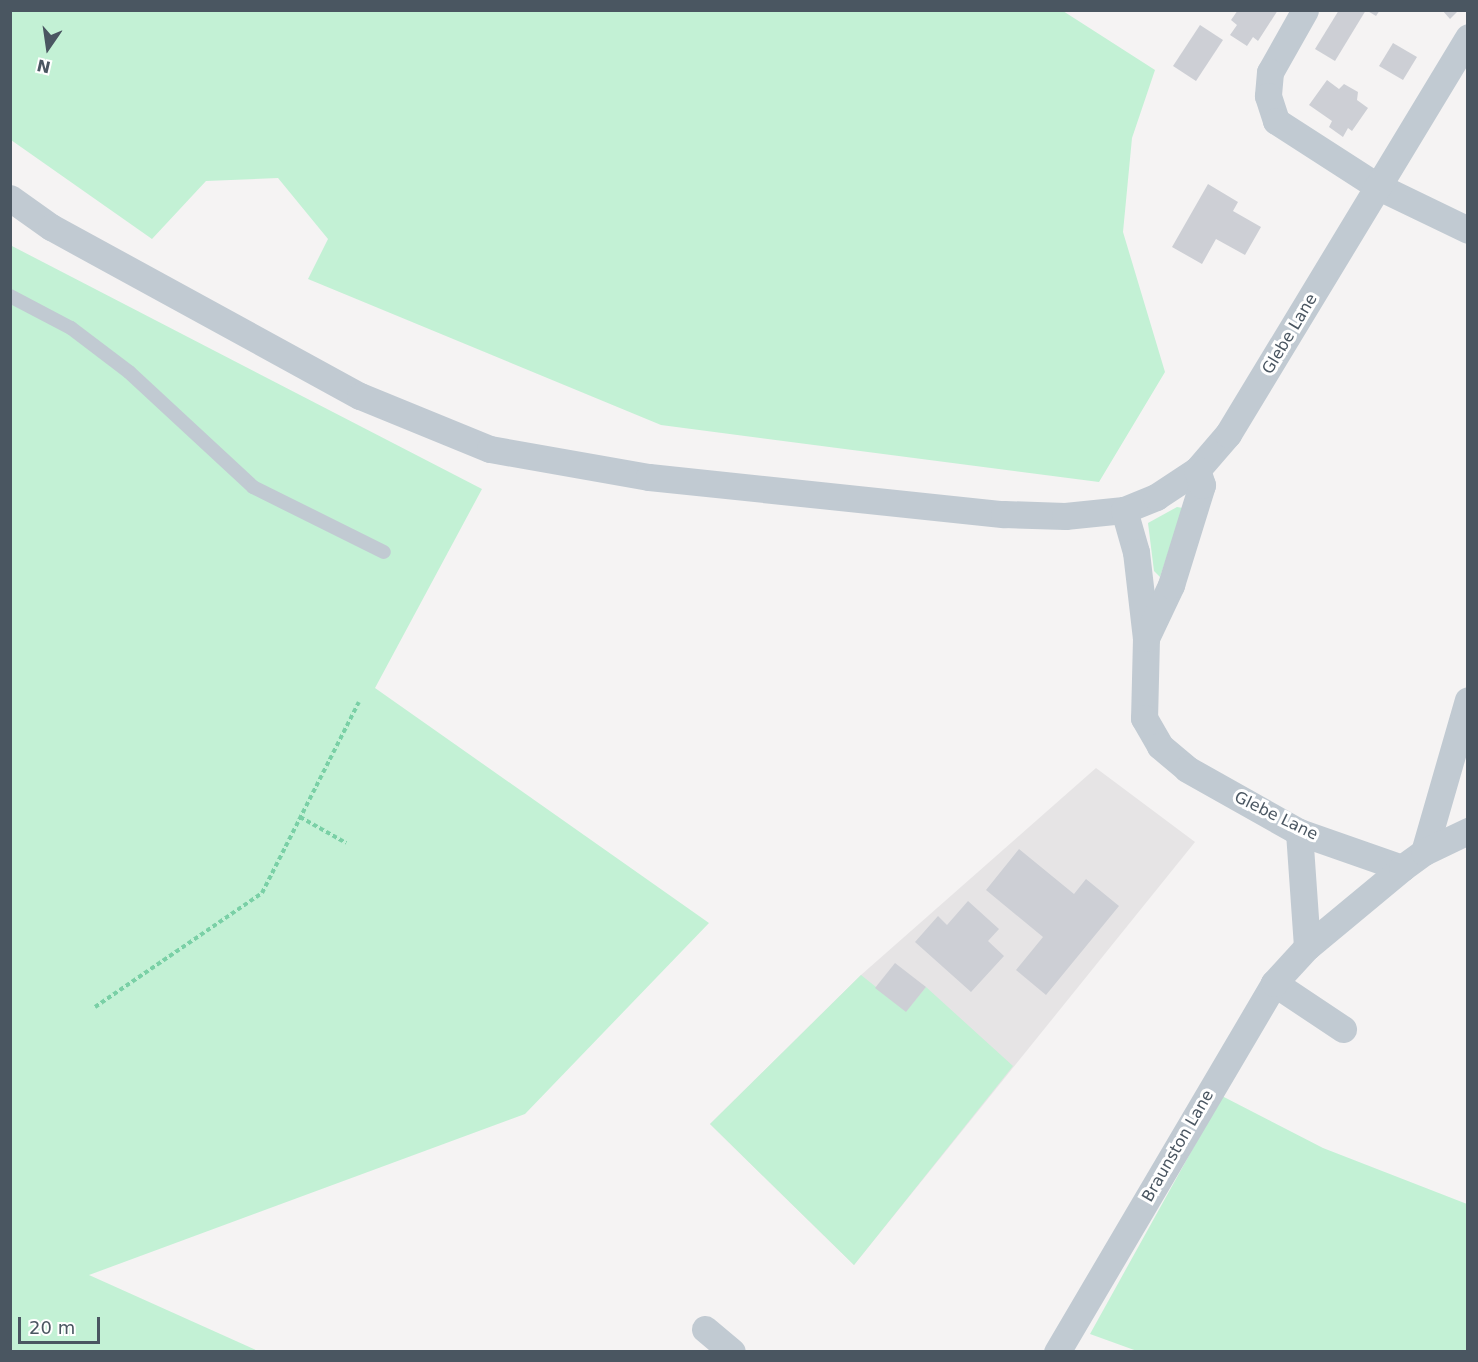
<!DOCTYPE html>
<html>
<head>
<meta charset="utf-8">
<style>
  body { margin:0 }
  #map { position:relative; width:1478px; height:1362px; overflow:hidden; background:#f5f3f3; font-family:"DejaVu Sans",sans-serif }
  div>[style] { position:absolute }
  .education>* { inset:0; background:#e6e4e5 }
  .green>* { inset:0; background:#c3f1d5 }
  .building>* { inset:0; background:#cdcfd5 }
  .path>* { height:4px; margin-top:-2px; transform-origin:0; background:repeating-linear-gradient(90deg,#7ad0a6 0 4.5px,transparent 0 7.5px) }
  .service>* { height:14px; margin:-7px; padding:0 7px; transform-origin:7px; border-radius:7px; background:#c1cad2 }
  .minor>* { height:27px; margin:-13.5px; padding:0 13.5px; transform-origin:13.5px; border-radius:13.5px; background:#c1cad2 }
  span { translate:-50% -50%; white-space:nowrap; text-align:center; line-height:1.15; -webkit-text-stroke:6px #fff; paint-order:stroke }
  .street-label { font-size:16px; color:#4a5661 }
  .frame { position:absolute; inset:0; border:12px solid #4a5661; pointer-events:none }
  .north { position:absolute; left:18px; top:18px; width:60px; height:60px; -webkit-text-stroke:4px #fff; paint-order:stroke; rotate:193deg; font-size:16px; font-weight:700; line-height:24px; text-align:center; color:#4a5661 }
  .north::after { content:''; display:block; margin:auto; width:21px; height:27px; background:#4a5661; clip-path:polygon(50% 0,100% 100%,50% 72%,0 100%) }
  .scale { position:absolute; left:18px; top:1317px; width:82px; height:27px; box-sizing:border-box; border:3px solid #4a5661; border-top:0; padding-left:8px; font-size:18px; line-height:21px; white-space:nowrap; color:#4a5661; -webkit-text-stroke:4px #fff; paint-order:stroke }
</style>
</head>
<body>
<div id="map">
  <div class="education">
    <i style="clip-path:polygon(1096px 768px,1195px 842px,854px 1265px,710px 1124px,861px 975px)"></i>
  </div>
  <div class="green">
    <i style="clip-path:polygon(11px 10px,1063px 11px,1155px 70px,1132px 138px,1123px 232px,1165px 372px,1099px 482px,661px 425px,308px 279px,328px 239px,278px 178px,206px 181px,152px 239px,11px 140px)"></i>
    <i style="clip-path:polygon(10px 245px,482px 489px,375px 688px,709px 923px,525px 1114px,89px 1275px,258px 1351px,11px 1351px)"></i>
    <i style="clip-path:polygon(1177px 507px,1183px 508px,1160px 577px,1154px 571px,1148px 523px)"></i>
    <i style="clip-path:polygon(861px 975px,906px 1011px,926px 987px,1013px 1066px,854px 1265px,710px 1124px)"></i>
    <i style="clip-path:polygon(1222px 1096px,1323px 1148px,1467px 1204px,1467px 1351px,1137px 1351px,1090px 1334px)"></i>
  </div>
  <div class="building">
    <i style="clip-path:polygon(1238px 10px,1278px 10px,1258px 41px,1253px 37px,1247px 46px,1230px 35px,1237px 25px,1231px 20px)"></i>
    <i style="clip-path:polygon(1339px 10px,1366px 10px,1335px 61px,1315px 49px)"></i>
    <i style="clip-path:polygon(1366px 10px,1380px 10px,1376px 16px)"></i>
    <i style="clip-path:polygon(1442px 10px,1459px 10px,1450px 19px)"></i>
    <i style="clip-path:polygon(1200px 25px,1223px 40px,1196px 81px,1173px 66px)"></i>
    <i style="clip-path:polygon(1393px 43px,1417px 57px,1403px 80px,1379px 66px)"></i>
    <i style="clip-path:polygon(1327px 80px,1339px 89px,1344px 84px,1358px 92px,1357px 100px,1368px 108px,1352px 131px,1348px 128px,1343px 137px,1329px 127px,1332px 121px,1309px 105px)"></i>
    <i style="clip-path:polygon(1208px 184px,1238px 202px,1233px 211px,1261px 227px,1245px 255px,1216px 239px,1202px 264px,1172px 247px)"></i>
    <i style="clip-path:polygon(1019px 849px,1074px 894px,1086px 879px,1119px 906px,1046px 995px,1016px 970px,1043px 937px,986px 890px)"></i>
    <i style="clip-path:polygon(968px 901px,999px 929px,988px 941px,1004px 956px,971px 992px,915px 942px,938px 916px,947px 925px)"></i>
    <i style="clip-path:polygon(895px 963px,926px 987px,906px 1012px,875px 988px)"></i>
  </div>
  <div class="path">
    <i style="left:300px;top:817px;width:53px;rotate:29.5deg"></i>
    <i style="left:95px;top:1007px;width:202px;rotate:-34.3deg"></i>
    <i style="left:262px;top:893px;width:214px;rotate:-63.1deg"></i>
  </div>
  <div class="service">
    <i style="left:10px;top:296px;width:69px;rotate:27.7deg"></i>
    <i style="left:71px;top:328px;width:73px;rotate:37.2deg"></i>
    <i style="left:129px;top:372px;width:169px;rotate:42.8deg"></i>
    <i style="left:253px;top:487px;width:146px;rotate:26.4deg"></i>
  </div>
  <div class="minor">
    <i style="left:1305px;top:10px;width:71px;rotate:119.4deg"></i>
    <i style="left:1270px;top:72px;width:24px;rotate:95deg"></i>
    <i style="left:1268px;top:96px;width:26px;rotate:72deg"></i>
    <i style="left:1276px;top:121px;width:120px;rotate:32.8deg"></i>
    <i style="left:1377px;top:186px;width:101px;rotate:25.8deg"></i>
    <i style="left:10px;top:198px;width:50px;rotate:35.3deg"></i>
    <i style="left:51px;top:227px;width:352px;rotate:28.7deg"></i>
    <i style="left:360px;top:396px;width:140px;rotate:22.2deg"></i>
    <i style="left:490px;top:449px;width:161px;rotate:10deg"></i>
    <i style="left:649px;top:477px;width:357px;rotate:6deg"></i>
    <i style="left:1004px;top:514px;width:61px;rotate:1.9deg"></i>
    <i style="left:1065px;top:516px;width:59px;rotate:-5.8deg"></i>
    <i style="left:1124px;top:510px;width:35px;rotate:-22deg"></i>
    <i style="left:1156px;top:497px;width:49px;rotate:-33.4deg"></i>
    <i style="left:1197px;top:470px;width:48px;rotate:-49.3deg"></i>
    <i style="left:1228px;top:434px;width:464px;rotate:-58.8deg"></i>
    <i style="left:1124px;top:510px;width:44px;rotate:74.1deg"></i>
    <i style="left:1136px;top:552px;width:87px;rotate:83.4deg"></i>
    <i style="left:1146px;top:638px;width:80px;rotate:91.4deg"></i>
    <i style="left:1144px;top:718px;width:32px;rotate:60deg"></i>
    <i style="left:1160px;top:746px;width:35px;rotate:40deg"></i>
    <i style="left:1187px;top:769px;width:129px;rotate:29.4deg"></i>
    <i style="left:1299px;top:832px;width:109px;rotate:19.3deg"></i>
    <i style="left:1146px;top:638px;width:59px;rotate:-64.7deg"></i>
    <i style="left:1171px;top:585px;width:105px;rotate:-72.8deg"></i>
    <i style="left:1202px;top:485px;width:16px;rotate:-108deg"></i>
    <i style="left:1299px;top:832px;width:115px;rotate:86deg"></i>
    <i style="left:1424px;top:852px;width:158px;rotate:-73.9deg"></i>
    <i style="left:1274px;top:983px;width:83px;rotate:33.7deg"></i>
    <i style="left:705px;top:1329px;width:35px;rotate:40deg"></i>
    <i style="left:1057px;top:1352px;width:428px;rotate:-59.5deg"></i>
    <i style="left:1274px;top:983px;width:49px;rotate:-47.5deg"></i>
    <i style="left:1307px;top:947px;width:124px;rotate:-39.7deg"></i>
    <i style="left:1402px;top:868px;width:27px;rotate:-36deg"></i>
    <i style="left:1424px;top:852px;width:49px;rotate:-25.5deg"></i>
  </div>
  <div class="street-label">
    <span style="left:1290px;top:334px;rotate:-59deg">Glebe Lane</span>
    <span style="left:1276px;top:816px;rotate:26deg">Glebe Lane</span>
    <span style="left:1178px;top:1146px;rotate:-60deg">Braunston Lane</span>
  </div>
  <div class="frame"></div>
  <div class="north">N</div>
  <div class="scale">20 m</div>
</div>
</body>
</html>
